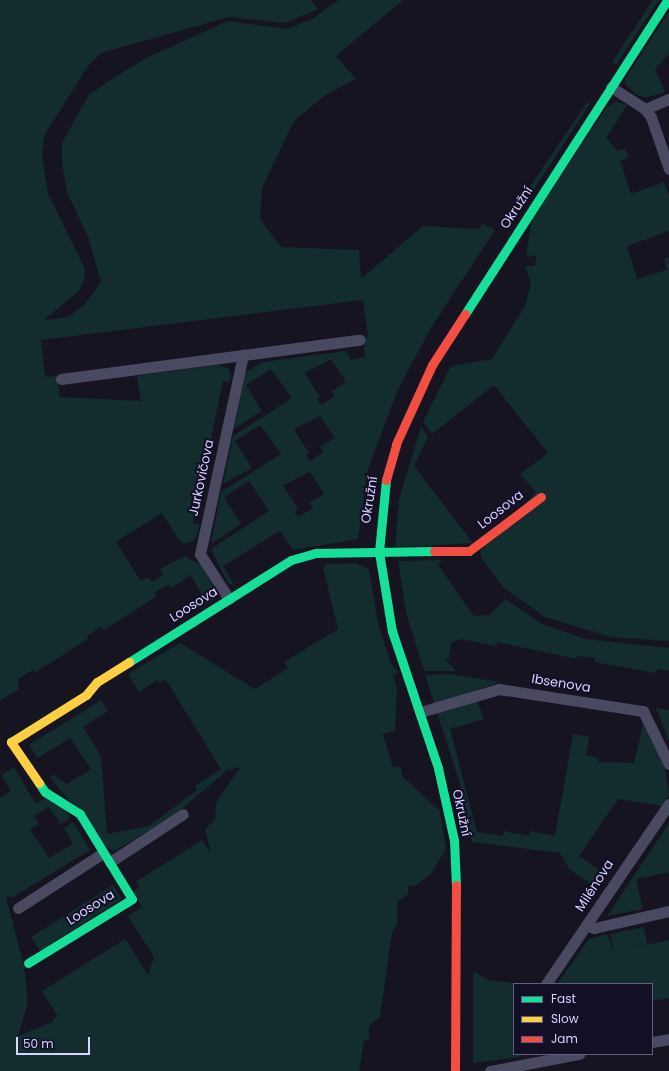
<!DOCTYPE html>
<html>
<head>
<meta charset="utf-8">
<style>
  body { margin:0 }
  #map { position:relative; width:669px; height:1071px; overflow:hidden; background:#161421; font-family:Poppins,sans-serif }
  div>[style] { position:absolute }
  .green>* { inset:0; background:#132c2d }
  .street>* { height:11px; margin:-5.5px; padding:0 5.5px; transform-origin:5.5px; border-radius:5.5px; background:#4a4962 }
  .fast>* { height:9px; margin:-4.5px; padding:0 4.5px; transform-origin:4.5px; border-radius:4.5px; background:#16e098 }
  .slow>* { height:9px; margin:-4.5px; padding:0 4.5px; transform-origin:4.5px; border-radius:4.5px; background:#ffcf43 }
  .jam>* { height:9px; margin:-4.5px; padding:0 4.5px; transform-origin:4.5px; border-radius:4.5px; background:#f24e42 }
  span { translate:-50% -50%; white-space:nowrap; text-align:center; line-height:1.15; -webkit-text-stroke:4px #130f26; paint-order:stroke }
  .street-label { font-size:13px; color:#d9d4ff }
  .legend { position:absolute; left:513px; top:983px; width:140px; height:72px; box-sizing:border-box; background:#130f26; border:1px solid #625e7d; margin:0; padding:5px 7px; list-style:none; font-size:12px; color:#d9d4ff }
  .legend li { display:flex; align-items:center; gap:8px; height:20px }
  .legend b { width:20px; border:1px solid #625e7d }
  .scale { position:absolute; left:16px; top:1037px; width:74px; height:18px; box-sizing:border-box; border:2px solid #d9d4ff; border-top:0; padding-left:5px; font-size:12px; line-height:14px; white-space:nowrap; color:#d9d4ff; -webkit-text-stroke:3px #130f26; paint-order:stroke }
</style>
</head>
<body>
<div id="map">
  <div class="green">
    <i style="clip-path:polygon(evenodd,0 0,311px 0,318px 9px,286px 23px,229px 17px,101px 53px,88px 66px,44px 136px,42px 156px,48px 193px,85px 269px,84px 280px,79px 291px,44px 320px,68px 317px,85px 304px,101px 282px,88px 237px,67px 192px,62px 163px,62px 143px,89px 94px,144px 59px,228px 21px,287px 29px,312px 19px,339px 0,403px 0,336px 56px,356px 79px,324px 96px,294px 121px,262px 188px,260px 219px,281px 247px,359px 250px,361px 279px,423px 226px,479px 229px,482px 223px,495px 230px,431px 328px,398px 389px,368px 469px,358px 539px,293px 550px,280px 531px,223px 566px,235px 586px,228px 583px,211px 549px,269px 511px,249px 481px,224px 497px,241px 524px,211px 544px,221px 492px,281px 454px,260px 425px,235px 441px,252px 468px,223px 484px,233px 436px,292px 398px,271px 369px,246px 385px,262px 411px,234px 429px,245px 373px,263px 362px,346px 351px,351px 360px,365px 357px,363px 337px,368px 336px,363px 300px,41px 340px,45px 377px,57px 376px,60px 397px,141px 401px,137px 376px,219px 365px,228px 368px,231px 376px,229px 382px,223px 381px,193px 523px,200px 524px,195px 540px,184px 544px,179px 540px,162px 513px,116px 542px,141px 581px,148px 577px,152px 582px,163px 575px,160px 569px,185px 556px,203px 566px,217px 597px,207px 604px,191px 575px,171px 588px,169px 584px,154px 593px,156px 597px,104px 630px,101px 627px,87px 636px,88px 639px,34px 673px,33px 670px,18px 679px,19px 689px,0 701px,0 0,331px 359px,346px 382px,332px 391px,335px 396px,321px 405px,317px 399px,320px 397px,305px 373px,331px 359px,0 0,320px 416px,335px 438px,320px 447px,324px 452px,310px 461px,306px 456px,309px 453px,294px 429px,320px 416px,0 0,310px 472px,324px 494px,309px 503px,313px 508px,298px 517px,295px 512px,298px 509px,283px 485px,310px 472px)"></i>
    <i style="clip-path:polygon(653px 0,659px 0,616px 65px,612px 62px)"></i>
    <i style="clip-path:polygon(669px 12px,669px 54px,655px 69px,665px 92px,645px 98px,637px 95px,625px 84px,625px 79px)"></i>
    <i style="clip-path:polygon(587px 102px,590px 104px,512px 223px,504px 225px)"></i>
    <i style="clip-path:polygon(616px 102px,627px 105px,606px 138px,618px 151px,625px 148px,629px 158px,620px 161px,631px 194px,664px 182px,669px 196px,669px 231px,627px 246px,637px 279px,667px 270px,664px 259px,669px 257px,669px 641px,611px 637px,545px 617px,504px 588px,481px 558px,480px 551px,536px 492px,520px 474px,548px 453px,494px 385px,432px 434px,423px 422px,451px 366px,492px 359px,525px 306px,531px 283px,525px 266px,535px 266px,536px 256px,526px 255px,532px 219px,607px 107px)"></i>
    <i style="clip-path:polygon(421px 427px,428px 437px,414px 466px,473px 543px,395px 547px,399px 499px)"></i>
    <i style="clip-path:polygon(442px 560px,438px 565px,474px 616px,489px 615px,506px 599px,542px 624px,585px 639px,669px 648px,669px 671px,657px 669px,656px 673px,594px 662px,595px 658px,578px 656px,576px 659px,497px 642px,496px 646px,460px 639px,451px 643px,449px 658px,445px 659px,456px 671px,424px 671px,406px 612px,398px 561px)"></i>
    <i style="clip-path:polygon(356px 563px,369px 569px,378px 623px,391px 664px,398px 672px,393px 675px,397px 688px,395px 731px,383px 734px,393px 768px,401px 766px,402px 776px,440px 811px,446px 849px,431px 874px,417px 885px,408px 886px,408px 894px,397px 902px,397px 924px,392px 933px,380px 1017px,369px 1026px,369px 1040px,364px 1040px,359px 1071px,0 1071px,0 798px,11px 791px,1px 775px,14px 767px,36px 804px,47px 797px,64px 807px,70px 818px,61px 824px,49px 807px,34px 816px,39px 824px,30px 829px,49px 858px,73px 844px,64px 828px,73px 822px,90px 850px,13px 897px,6px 897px,24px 966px,28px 1002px,18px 1036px,52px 1022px,57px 1015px,42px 991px,125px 939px,148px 975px,154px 957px,128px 916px,142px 907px,133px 892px,139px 887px,136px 882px,202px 840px,211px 853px,205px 830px,215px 819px,216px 803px,240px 767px,226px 771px,175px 815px,115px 851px,107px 848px,50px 777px,54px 775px,67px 784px,91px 769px,70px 738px,38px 758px,29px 745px,101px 700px,108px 711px,83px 727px,101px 756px,107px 834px,149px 826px,197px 790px,195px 786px,221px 769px,166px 680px,160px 683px,157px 680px,139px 692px,128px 674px,180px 643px,255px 689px,288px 668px,284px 662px,338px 629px,323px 568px,326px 564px)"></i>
    <i style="clip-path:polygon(448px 674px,500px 682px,473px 691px,484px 719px,450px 729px,477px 832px,503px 836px,504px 831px,529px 836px,530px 831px,555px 836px,573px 734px,589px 737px,586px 755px,598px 758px,598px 762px,634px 763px,644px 720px,665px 768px,669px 795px,663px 806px,618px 799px,579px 856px,605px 874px,595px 887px,569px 869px,560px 853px,472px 842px,460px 784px,425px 675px)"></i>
    <i style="clip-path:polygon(656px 708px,669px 710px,669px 741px,668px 739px)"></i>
    <i style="clip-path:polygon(669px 823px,669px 872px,636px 879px,643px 909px,607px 916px)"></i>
    <i style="clip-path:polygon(113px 885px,122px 899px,40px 951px,31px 937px)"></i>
    <i style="clip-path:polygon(644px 927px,647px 944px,621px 950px,669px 940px,669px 998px,652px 1001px,652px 984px,557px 984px,589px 939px,607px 934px,614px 952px,610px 934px)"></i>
    <i style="clip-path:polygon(473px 971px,488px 980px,521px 984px,514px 984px,514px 1054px,522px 1054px,519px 1057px,473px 1063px)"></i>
  </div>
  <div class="street">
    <i style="left:611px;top:87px;width:40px;rotate:32.9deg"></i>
    <i style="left:645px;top:109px;width:10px;rotate:53deg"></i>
    <i style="left:651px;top:117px;width:55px;rotate:70.9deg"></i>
    <i style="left:645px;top:109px;width:26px;rotate:-23deg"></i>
    <i style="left:61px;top:379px;width:301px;rotate:-7.5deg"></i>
    <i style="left:229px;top:599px;width:54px;rotate:-122.8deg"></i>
    <i style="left:200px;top:554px;width:204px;rotate:-77.8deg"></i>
    <i style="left:420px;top:712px;width:82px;rotate:-16.2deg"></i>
    <i style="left:499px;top:689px;width:146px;rotate:8.7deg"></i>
    <i style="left:643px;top:711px;width:59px;rotate:63.9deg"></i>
    <i style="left:110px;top:862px;width:87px;rotate:-33.3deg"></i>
    <i style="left:18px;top:908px;width:101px;rotate:-32.9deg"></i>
    <i style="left:586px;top:925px;width:9px;rotate:21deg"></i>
    <i style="left:594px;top:928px;width:77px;rotate:-12.8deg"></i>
    <i style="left:546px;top:984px;width:218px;rotate:-55.7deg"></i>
    <i style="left:652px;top:1042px;width:17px;rotate:-10deg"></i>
    <i style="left:490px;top:1071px;width:91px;rotate:-10.8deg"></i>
  </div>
  <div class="fast">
    <i style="left:465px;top:314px;width:373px;rotate:-57.2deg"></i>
    <i style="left:386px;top:480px;width:72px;rotate:95.6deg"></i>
    <i style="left:379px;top:552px;width:80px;rotate:80.7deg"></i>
    <i style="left:392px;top:631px;width:145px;rotate:71.4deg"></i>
    <i style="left:438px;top:768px;width:74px;rotate:77.5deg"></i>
    <i style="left:454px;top:840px;width:45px;rotate:87.5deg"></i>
    <i style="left:129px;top:662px;width:191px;rotate:-32.2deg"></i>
    <i style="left:291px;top:560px;width:26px;rotate:-16deg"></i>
    <i style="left:316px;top:553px;width:118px;rotate:-1deg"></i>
    <i style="left:28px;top:963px;width:122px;rotate:-31.6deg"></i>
    <i style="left:132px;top:899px;width:100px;rotate:-121.5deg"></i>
    <i style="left:80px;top:814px;width:41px;rotate:-147.8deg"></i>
    <i style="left:45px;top:792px;width:11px;rotate:-124deg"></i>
  </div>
  <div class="slow">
    <i style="left:39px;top:783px;width:50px;rotate:-124.3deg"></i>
    <i style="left:11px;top:742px;width:89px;rotate:-32.1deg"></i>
    <i style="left:86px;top:695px;width:17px;rotate:-50deg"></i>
    <i style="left:97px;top:682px;width:38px;rotate:-32deg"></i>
  </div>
  <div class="jam">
    <i style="left:386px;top:480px;width:37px;rotate:-74deg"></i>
    <i style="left:396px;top:444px;width:87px;rotate:-65.5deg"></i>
    <i style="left:432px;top:365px;width:61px;rotate:-57.1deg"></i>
    <i style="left:434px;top:551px;width:35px"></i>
    <i style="left:469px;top:551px;width:90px;rotate:-36.9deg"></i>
    <i style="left:455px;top:1071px;width:186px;rotate:-89.7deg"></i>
  </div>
  <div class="street-label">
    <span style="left:517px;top:208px;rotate:-57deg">Okružní</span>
    <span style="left:202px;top:478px;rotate:-78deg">Jurkovičova</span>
    <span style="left:370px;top:500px;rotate:-81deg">Okružní</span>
    <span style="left:501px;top:510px;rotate:-38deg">Loosova</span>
    <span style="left:194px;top:605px;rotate:-32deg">Loosova</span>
    <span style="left:561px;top:684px;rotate:9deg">Ibsenova</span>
    <span style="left:461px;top:813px;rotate:78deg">Okružní</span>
    <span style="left:595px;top:886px;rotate:-57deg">Milénova</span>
    <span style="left:91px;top:908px;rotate:-32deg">Loosova</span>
  </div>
  <ul class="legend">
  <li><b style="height:5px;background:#16e098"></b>Fast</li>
  <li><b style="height:5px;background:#ffcf43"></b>Slow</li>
  <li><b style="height:5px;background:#f24e42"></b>Jam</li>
  </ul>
  <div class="scale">50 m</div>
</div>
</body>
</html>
